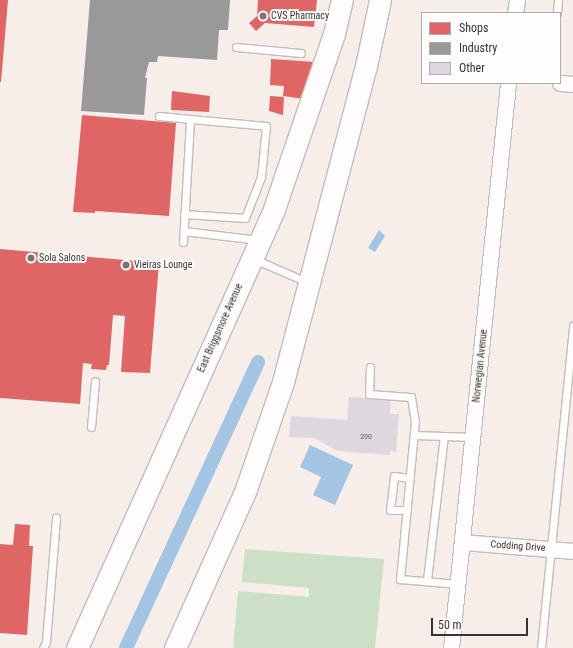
<!DOCTYPE html>
<html>
<head>
<meta charset="utf-8">
<style>
  body { margin:0 }
  #map { position:relative; width:573px; height:648px; overflow:hidden; background:#f7eeea; font-family:"Roboto Condensed",sans-serif }
  div>[style] { position:absolute }
  .green>* { inset:0; background:#cce0c7 }
  .water>* { inset:0; background:#a3c5e3 }
  .shops>* { inset:0; background:#e06666 }
  .industry>* { inset:0; background:#999 }
  .canal>* { height:14px; margin:-7px; padding:0 7px; transform-origin:7px; border-radius:7px; background:#a3c5e3 }
  .building>* { inset:0; background:#dfd7e0 }
  .roads { filter:drop-shadow(1px 0 #c3bcb8) drop-shadow(-1px 0 #c3bcb8) drop-shadow(0 1px #c3bcb8) drop-shadow(0 -1px #c3bcb8) }
  .lane>* { height:7px; margin:-3.5px; padding:0 3.5px; transform-origin:3.5px; border-radius:3.5px; background:#fefcfc }
  .street>* { height:15px; margin:-7.5px; padding:0 7.5px; transform-origin:7.5px; border-radius:7.5px; background:#fefcfc }
  .secondary>* { height:21px; margin:-10.5px; padding:0 10.5px; transform-origin:10.5px; border-radius:10.5px; background:#fefcfc }
  .dots>* { width:11px; height:11px; translate:-50% -50%; box-sizing:border-box; border:2px solid #fdfdfd; border-radius:50% }
  span { translate:-50% -50%; white-space:nowrap; text-align:center; line-height:1.15; -webkit-text-stroke:4px #fdfdfd; paint-order:stroke }
  .number-label { font-size:8px; color:#635c5c }
  .number-label span { -webkit-text-stroke-width:0 }
  .poi-label { font-size:10px; color:#3a3330 }
  .left { translate:0 -50%; text-align:left }
  .street-label { font-size:10px; color:#3a3330 }
  .legend { position:absolute; left:421px; top:12px; width:140px; height:72px; box-sizing:border-box; background:#fdfdfd; border:1px solid #afacab; margin:0; padding:5px 7px; list-style:none; font-size:12px; color:#3a3330 }
  .legend li { display:flex; align-items:center; gap:8px; height:20px }
  .legend b { width:20px; border:1px solid #afacab }
  .scale { position:absolute; left:431px; top:618px; width:97px; height:18px; box-sizing:border-box; border:2px solid #3a3330; border-top:0; padding-left:5px; font-size:12px; line-height:14px; white-space:nowrap; color:#3a3330; -webkit-text-stroke:3px #fdfdfd; paint-order:stroke }
</style>
</head>
<body>
<div id="map">
  <div class="green">
    <i style="clip-path:polygon(245px 549px,384px 559px,375px 648px,233px 648px,238px 591px,309px 597px,309px 588px,242px 582px)"></i>
  </div>
  <div class="water">
    <i style="clip-path:polygon(379px 230px,385px 236px,375px 252px,368px 248px)"></i>
    <i style="clip-path:polygon(310px 445px,353px 465px,335px 505px,313px 495px,321px 477px,300px 467px)"></i>
  </div>
  <div class="shops">
    <i style="clip-path:polygon(0 0,8px 0,1px 82px,0 82px)"></i>
    <i style="clip-path:polygon(258px 0,317px 0,314px 27px,265px 23px,256px 31px,249px 23px,257px 16px)"></i>
    <i style="clip-path:polygon(271px 59px,315px 62px,304px 99px,283px 96px,284px 86px,270px 85px)"></i>
    <i style="clip-path:polygon(172px 91px,210px 96px,209px 112px,171px 110px)"></i>
    <i style="clip-path:polygon(270px 96px,284px 97px,283px 115px,269px 111px)"></i>
    <i style="clip-path:polygon(82px 115px,176px 123px,169px 216px,95px 211px,95px 213px,73px 212px)"></i>
    <i style="clip-path:polygon(0 249px,159px 263px,150px 373px,121px 372px,125px 316px,113px 315px,109px 365px,107px 365px,106px 370px,91px 369px,92px 364px,83px 363px,80px 404px,0 398px)"></i>
    <i style="clip-path:polygon(15px 524px,30px 525px,29px 546px,33px 546px,27px 635px,0 633px,0 544px,13px 545px)"></i>
  </div>
  <div class="industry">
    <i style="clip-path:polygon(90px 0,230px 0,228px 30px,219px 30px,217px 60px,158px 56px,157px 62px,149px 62px,145px 78px,147px 78px,144px 115px,81px 111px)"></i>
  </div>
  <div class="canal">
    <i style="left:126px;top:648px;width:315px;rotate:-65.2deg"></i>
  </div>
  <div class="building">
    <i style="clip-path:polygon(349px 397px,391px 400px,390px 414px,399px 414px,396px 452px,390px 451px,390px 455px,338px 451px,314px 438px,289px 437px,291px 416px,347px 420px)"></i>
  </div>
  <div class="roads">
    <div class="lane">
      <i style="left:557px;top:13px;width:13px;rotate:-86deg"></i>
      <i style="left:236px;top:47px;width:65px;rotate:5.3deg"></i>
      <i style="left:159px;top:116px;width:107px;rotate:5.3deg"></i>
      <i style="left:266px;top:126px;width:51px;rotate:95.6deg"></i>
      <i style="left:261px;top:177px;width:44px;rotate:111.3deg"></i>
      <i style="left:245px;top:218px;width:61px;rotate:-176.2deg"></i>
      <i style="left:184px;top:231px;width:75px;rotate:6.9deg"></i>
      <i style="left:183px;top:242px;width:123px;rotate:-86.7deg"></i>
      <i style="left:254px;top:259px;width:58px;rotate:23.5deg"></i>
      <i style="left:370px;top:367px;width:27px;rotate:92deg"></i>
      <i style="left:369px;top:394px;width:42px;rotate:4.1deg"></i>
      <i style="left:411px;top:397px;width:24px;rotate:81deg"></i>
      <i style="left:415px;top:421px;width:159px;rotate:95.4deg"></i>
      <i style="left:400px;top:579px;width:58px;rotate:4.9deg"></i>
      <i style="left:91px;top:427px;width:46px;rotate:-85deg"></i>
      <i style="left:415px;top:435px;width:58px;rotate:2deg"></i>
      <i style="left:407px;top:510px;width:17px;rotate:180deg"></i>
      <i style="left:390px;top:510px;width:34px;rotate:-83deg"></i>
      <i style="left:394px;top:476px;width:16px;rotate:7deg"></i>
      <i style="left:427px;top:580px;width:145px;rotate:-83.3deg"></i>
      <i style="left:43px;top:648px;width:7px;rotate:-63deg"></i>
      <i style="left:46px;top:642px;width:125px;rotate:-85.4deg"></i>
      <i style="left:541px;top:648px;width:324px;rotate:-84.3deg"></i>
    </div>
    <div class="street">
      <i style="left:515px;top:13px;width:13px;rotate:-81deg"></i>
      <i style="left:560px;top:83px;width:13px;rotate:4deg"></i>
      <i style="left:462px;top:542px;width:111px;rotate:4.6deg"></i>
      <i style="left:451px;top:648px;width:568px;rotate:-84.24deg"></i>
    </div>
    <div class="secondary">
      <i style="left:77px;top:648px;width:481px;rotate:-65.8deg"></i>
      <i style="left:274px;top:209px;width:185px;rotate:-71.1deg"></i>
      <i style="left:334px;top:34px;width:35px;rotate:-77deg"></i>
      <i style="left:175px;top:648px;width:174px;rotate:-65.9deg"></i>
      <i style="left:246px;top:489px;width:113px;rotate:-70.9deg"></i>
      <i style="left:283px;top:382px;width:327px;rotate:-75.3deg"></i>
      <i style="left:366px;top:66px;width:67px;rotate:-78deg"></i>
    </div>
  </div>
  <div class="dots">
    <i style="left:263px;top:16px;background:#7c7471"></i>
    <i style="left:31px;top:258px;background:#7c7471"></i>
    <i style="left:126px;top:265px;background:#7c7471"></i>
  </div>
  <div class="number-label">
    <span style="left:366px;top:437px">200</span>
  </div>
  <div class="poi-label">
    <span class="left" style="left:271px;top:16px">CVS Pharmacy</span>
    <span class="left" style="left:39px;top:258px">Sola Salons</span>
    <span class="left" style="left:134px;top:265px">Vieiras Lounge</span>
  </div>
  <div class="street-label">
    <span style="left:220px;top:328px;rotate:-66deg">East Briggsmore Avenue</span>
    <span style="left:480px;top:366px;rotate:-84deg">Norwegian Avenue</span>
    <span style="left:518px;top:546px;rotate:4deg">Codding Drive</span>
  </div>
  <ul class="legend">
  <li><b style="height:11px;background:#e06666"></b>Shops</li>
  <li><b style="height:11px;background:#999"></b>Industry</li>
  <li><b style="height:11px;background:#dfd7e0"></b>Other</li>
  </ul>
  <div class="scale">50 m</div>
</div>
</body>
</html>
